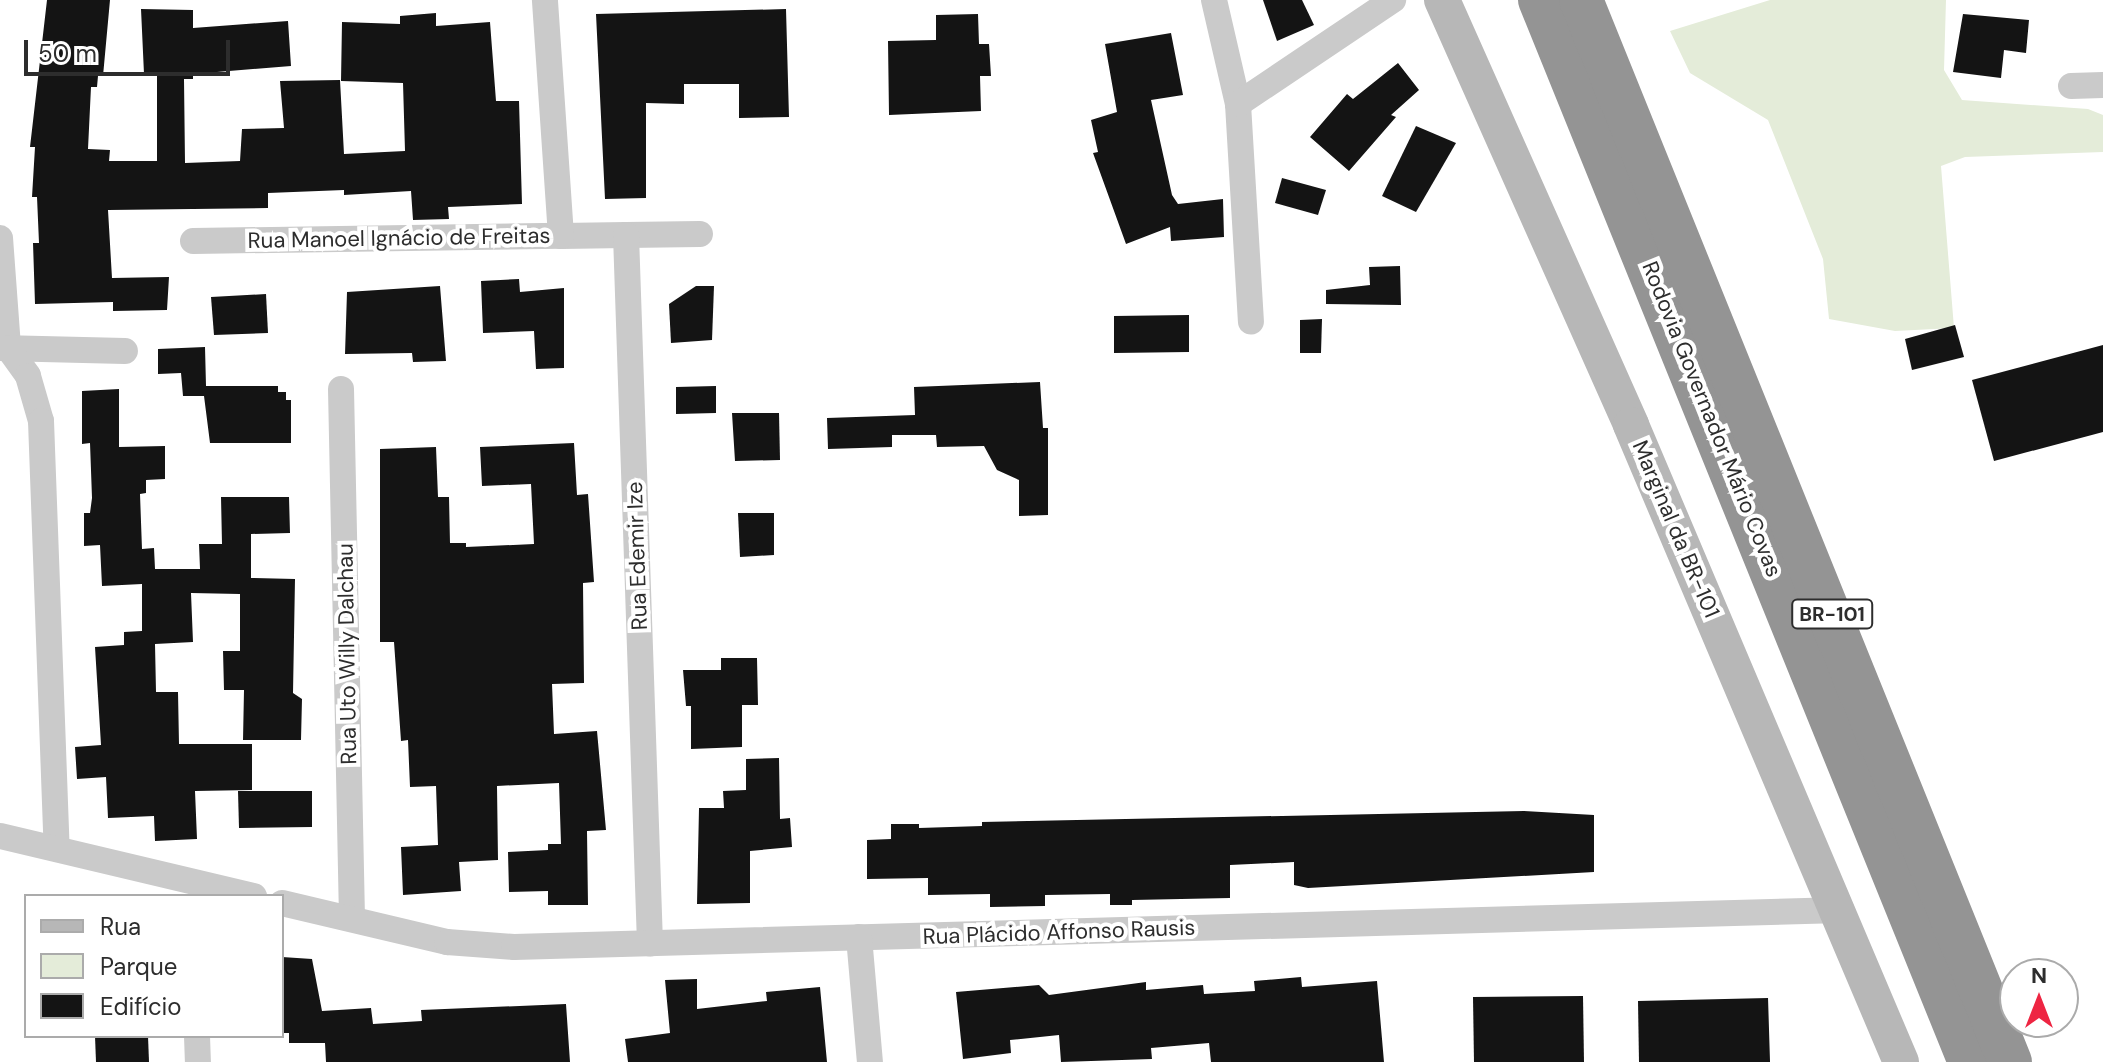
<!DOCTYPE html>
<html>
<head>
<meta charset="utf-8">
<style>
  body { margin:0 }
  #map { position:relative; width:2103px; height:1062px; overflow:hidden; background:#fff; font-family:"DM Sans",sans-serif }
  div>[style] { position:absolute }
  .green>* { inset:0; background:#e4ecd9 }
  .building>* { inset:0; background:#141414 }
  .street>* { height:26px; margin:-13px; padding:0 13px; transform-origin:13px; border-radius:13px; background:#cacaca }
  .secondary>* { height:36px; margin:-18px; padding:0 18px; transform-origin:18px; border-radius:18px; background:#b7b7b7 }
  .highway>* { height:44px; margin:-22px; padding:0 22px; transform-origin:22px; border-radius:22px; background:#949494 }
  span { translate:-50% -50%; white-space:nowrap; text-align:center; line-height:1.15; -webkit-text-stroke:8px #fff; paint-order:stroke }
  .shield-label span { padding:2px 6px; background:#fff; border:2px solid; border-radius:6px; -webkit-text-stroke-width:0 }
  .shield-label { font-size:20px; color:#2d2d2d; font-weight:700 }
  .street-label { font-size:22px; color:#2d2d2d }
  .legend { position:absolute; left:24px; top:894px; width:260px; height:144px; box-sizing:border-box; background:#fff; border:2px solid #ababab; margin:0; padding:10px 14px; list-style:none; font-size:24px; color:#2d2d2d }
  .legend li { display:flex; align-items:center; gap:16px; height:40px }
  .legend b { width:40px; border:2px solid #ababab }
  .north { position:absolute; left:1999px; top:958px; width:80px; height:80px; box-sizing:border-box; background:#fff; border:2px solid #ababab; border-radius:50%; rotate:0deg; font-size:22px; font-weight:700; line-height:32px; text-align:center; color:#2d2d2d }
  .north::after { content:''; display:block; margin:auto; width:28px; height:36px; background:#ee2542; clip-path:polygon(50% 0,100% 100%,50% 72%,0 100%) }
  .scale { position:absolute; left:24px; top:40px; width:206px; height:36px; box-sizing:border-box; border:4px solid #2d2d2d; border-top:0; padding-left:10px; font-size:24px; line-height:28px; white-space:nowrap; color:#2d2d2d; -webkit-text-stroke:6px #fff; paint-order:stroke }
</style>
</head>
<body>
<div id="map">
  <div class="green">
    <i style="clip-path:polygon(1770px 0,1946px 0,1944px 70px,1962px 100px,2088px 109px,2103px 115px,2103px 152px,1965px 157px,1941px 166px,1954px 328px,1895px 331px,1829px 319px,1823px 259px,1768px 120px,1690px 73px,1670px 31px)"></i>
  </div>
  <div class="building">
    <i style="clip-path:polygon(47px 0,110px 0,103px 76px,98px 76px,97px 87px,91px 87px,88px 149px,110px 150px,109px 161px,157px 161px,157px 74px,144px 74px,141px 9px,193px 10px,193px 28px,288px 21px,291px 66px,193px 74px,193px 79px,184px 79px,185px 163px,240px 161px,242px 129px,284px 128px,280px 81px,340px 80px,344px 154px,405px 151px,403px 83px,341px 81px,342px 22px,400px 24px,400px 16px,436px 13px,436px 26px,490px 22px,496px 101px,519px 101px,522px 204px,448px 207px,449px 219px,413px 220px,411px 191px,344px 195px,344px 190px,268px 193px,268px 208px,108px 210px,112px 278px,169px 277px,167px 310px,113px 311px,113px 302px,35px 304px,33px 243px,39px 243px,37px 197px,32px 197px,35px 147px,30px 147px)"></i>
    <i style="clip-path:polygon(1263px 0,1302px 0,1314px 25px,1277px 41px)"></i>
    <i style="clip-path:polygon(786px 9px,789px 117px,739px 118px,739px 84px,684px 84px,684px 104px,646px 103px,646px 198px,605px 199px,596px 14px)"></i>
    <i style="clip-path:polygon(978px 14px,979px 44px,989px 44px,991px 76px,980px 76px,981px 111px,889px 115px,888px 41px,936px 40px,936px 15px)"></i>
    <i style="clip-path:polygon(1963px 14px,2029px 20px,2026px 53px,2004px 50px,2001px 78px,1953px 72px)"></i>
    <i style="clip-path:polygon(1171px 33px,1183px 95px,1151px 100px,1172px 195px,1178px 204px,1223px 199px,1224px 237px,1171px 241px,1170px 227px,1126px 244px,1093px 153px,1098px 152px,1091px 120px,1117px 112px,1105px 44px)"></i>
    <i style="clip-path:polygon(1398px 63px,1419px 90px,1391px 115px,1396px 117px,1349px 171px,1310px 137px,1347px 94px,1353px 99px)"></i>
    <i style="clip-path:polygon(1416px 126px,1456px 143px,1416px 212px,1382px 196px)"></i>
    <i style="clip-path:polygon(1282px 178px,1326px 190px,1318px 215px,1275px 203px)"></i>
    <i style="clip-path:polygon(1400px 266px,1401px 305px,1326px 304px,1326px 290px,1370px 285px,1369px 267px)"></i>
    <i style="clip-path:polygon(519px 279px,520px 292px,564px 288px,564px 368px,536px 369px,534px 331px,483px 333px,481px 281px)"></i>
    <i style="clip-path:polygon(440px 286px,446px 361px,413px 362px,412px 353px,345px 354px,347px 292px)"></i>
    <i style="clip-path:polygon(696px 286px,714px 286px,712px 340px,671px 343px,669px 304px)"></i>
    <i style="clip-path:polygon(266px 294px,268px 333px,214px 335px,211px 297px)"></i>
    <i style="clip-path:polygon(1189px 315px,1189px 352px,1114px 353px,1114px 316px)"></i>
    <i style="clip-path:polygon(1322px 319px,1321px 353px,1300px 353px,1300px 320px)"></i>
    <i style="clip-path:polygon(1955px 325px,1964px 357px,1912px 370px,1905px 339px)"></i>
    <i style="clip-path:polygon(2103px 345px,2103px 432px,1994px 461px,1972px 380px)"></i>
    <i style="clip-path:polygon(205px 347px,206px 386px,278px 386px,278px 392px,286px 392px,286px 400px,291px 400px,291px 443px,210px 443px,204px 396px,183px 396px,181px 373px,158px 374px,158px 349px)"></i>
    <i style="clip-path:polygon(1040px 382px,1043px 428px,1048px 428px,1048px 515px,1019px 516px,1019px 480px,997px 470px,984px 446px,937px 447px,936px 435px,892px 435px,892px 447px,828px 449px,827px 418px,915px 415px,914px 387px)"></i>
    <i style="clip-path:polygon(716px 386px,716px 413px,676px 414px,676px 387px)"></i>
    <i style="clip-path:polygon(119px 389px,119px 447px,165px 446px,165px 479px,146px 480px,146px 493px,140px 494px,142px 549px,154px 548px,155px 569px,200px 569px,199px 544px,222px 544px,221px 497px,289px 497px,290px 533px,251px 534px,251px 578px,295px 579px,293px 693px,302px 699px,301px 740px,243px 740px,244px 690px,224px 690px,223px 651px,240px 651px,240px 594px,191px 593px,193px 642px,155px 644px,156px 692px,178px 692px,179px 744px,252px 744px,252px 790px,195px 791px,197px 839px,155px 841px,154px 816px,108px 818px,106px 777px,77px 779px,75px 747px,101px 745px,95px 647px,124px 645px,124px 632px,142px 631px,142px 584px,102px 586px,100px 545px,84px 546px,84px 513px,90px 513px,92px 498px,90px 443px,82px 444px,82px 391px)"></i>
    <i style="clip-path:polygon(732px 413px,779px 413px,780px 460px,735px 461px)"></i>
    <i style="clip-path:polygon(574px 443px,577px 495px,588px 494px,594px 582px,583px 583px,584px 683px,552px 684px,554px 734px,597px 731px,606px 830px,587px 831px,588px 905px,548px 905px,548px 891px,509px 892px,508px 852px,548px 850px,548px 844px,561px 844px,559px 783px,497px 786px,498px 860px,459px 862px,461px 891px,403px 895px,401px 847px,438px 845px,436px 786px,410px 787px,408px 740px,401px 741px,394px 642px,380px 642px,380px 449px,436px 447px,438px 497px,449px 497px,450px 543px,466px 543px,466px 547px,534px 544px,531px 484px,482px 486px,480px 447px)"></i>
    <i style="clip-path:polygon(738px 513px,774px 513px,774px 555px,740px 557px)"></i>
    <i style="clip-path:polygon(721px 658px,757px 658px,758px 705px,742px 705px,742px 747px,691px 749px,691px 706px,686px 706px,683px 670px,721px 670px)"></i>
    <i style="clip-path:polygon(779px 758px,780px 819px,790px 818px,792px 847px,750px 851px,750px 903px,697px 904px,699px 808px,724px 808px,723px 791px,746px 790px,746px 759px)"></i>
    <i style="clip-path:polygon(238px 791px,312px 791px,312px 827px,239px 828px)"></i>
    <i style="clip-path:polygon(1524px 811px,1594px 815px,1594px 872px,1308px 888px,1294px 885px,1294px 862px,1230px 865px,1230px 898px,1132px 900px,1132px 905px,1110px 905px,1110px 894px,1045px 895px,1045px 906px,990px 907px,990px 894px,928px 895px,928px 878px,867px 879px,867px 840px,891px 839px,891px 824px,919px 824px,919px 828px,982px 826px,982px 822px)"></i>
    <i style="clip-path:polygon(282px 957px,312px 959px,322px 1011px,371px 1008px,373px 1024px,422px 1021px,421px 1010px,566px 1004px,570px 1062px,326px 1062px,325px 1043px,289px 1043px,289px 1033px,282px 1033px)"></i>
    <i style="clip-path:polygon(1301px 977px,1302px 987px,1377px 981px,1384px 1062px,1211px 1062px,1209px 1043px,1151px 1048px,1152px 1059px,1061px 1062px,1059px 1035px,1010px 1040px,1011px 1053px,963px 1059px,956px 992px,1039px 985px,1049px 995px,1146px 982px,1146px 990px,1203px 985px,1204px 994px,1255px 991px,1254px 981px)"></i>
    <i style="clip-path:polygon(697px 979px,697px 1009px,767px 1001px,766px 992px,820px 987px,827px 1062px,628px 1062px,625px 1039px,670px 1033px,665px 980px)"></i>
    <i style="clip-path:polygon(1583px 996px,1584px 1062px,1474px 1062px,1473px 997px)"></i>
    <i style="clip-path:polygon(1768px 998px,1770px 1062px,1639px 1062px,1638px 1001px)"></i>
    <i style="clip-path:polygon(95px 1036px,148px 1036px,149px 1062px,96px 1062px)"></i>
  </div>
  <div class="street">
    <i style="left:1214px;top:0;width:107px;rotate:77deg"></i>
    <i style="left:1238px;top:104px;width:218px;rotate:86.6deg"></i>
    <i style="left:2071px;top:86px;width:32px;rotate:-2deg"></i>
    <i style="left:1238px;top:104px;width:187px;rotate:-33.9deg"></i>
    <i style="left:626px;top:235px;width:74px;rotate:-0.8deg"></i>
    <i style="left:561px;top:236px;width:65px;rotate:-0.9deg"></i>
    <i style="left:626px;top:235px;width:709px;rotate:88.06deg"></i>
    <i style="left:0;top:238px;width:110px;rotate:85.8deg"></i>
    <i style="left:193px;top:241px;width:368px;rotate:-0.8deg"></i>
    <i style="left:561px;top:236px;width:237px;rotate:-93.9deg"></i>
    <i style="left:0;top:348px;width:125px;rotate:1.4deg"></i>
    <i style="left:8px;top:348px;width:34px;rotate:54deg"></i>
    <i style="left:28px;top:376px;width:47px;rotate:73.9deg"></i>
    <i style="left:41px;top:421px;width:428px;rotate:87.9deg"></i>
    <i style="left:341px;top:389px;width:530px;rotate:88.81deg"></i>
    <i style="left:0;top:836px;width:261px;rotate:13.3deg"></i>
    <i style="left:282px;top:903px;width:170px;rotate:13.3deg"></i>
    <i style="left:447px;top:942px;width:67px;rotate:4.3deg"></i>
    <i style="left:514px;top:947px;width:1328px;rotate:-1.6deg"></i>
    <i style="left:859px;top:937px;width:125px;rotate:85deg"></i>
    <i style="left:197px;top:1036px;width:26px;rotate:88deg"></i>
  </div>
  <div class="secondary">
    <i style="left:1442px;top:0;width:465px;rotate:66deg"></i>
    <i style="left:1631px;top:425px;width:692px;rotate:67.03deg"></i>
  </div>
  <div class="highway">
    <i style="left:1540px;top:0;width:1146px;rotate:67.96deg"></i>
    <i style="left:1581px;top:0;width:1145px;rotate:68deg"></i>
  </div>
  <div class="shield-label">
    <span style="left:1832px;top:614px">BR-101</span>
  </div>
  <div class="street-label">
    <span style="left:399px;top:238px;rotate:-1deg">Rua Manoel Ignácio de Freitas</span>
    <span style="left:1712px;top:419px;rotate:68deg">Rodovia Governador Mário Covas</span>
    <span style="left:1676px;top:529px;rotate:67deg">Marginal da BR-101</span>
    <span style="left:637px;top:556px;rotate:-92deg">Rua Edemir Ize</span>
    <span style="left:347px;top:654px;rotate:-91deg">Rua Uto Willy Dalchau</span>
    <span style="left:1059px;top:932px;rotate:-2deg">Rua Plácido Affonso Rausis</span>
  </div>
  <ul class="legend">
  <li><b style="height:10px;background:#b7b7b7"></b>Rua</li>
  <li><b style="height:22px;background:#e4ecd9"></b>Parque</li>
  <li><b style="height:22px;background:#141414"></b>Edifício</li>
  </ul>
  <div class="north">N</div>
  <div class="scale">50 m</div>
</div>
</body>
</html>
